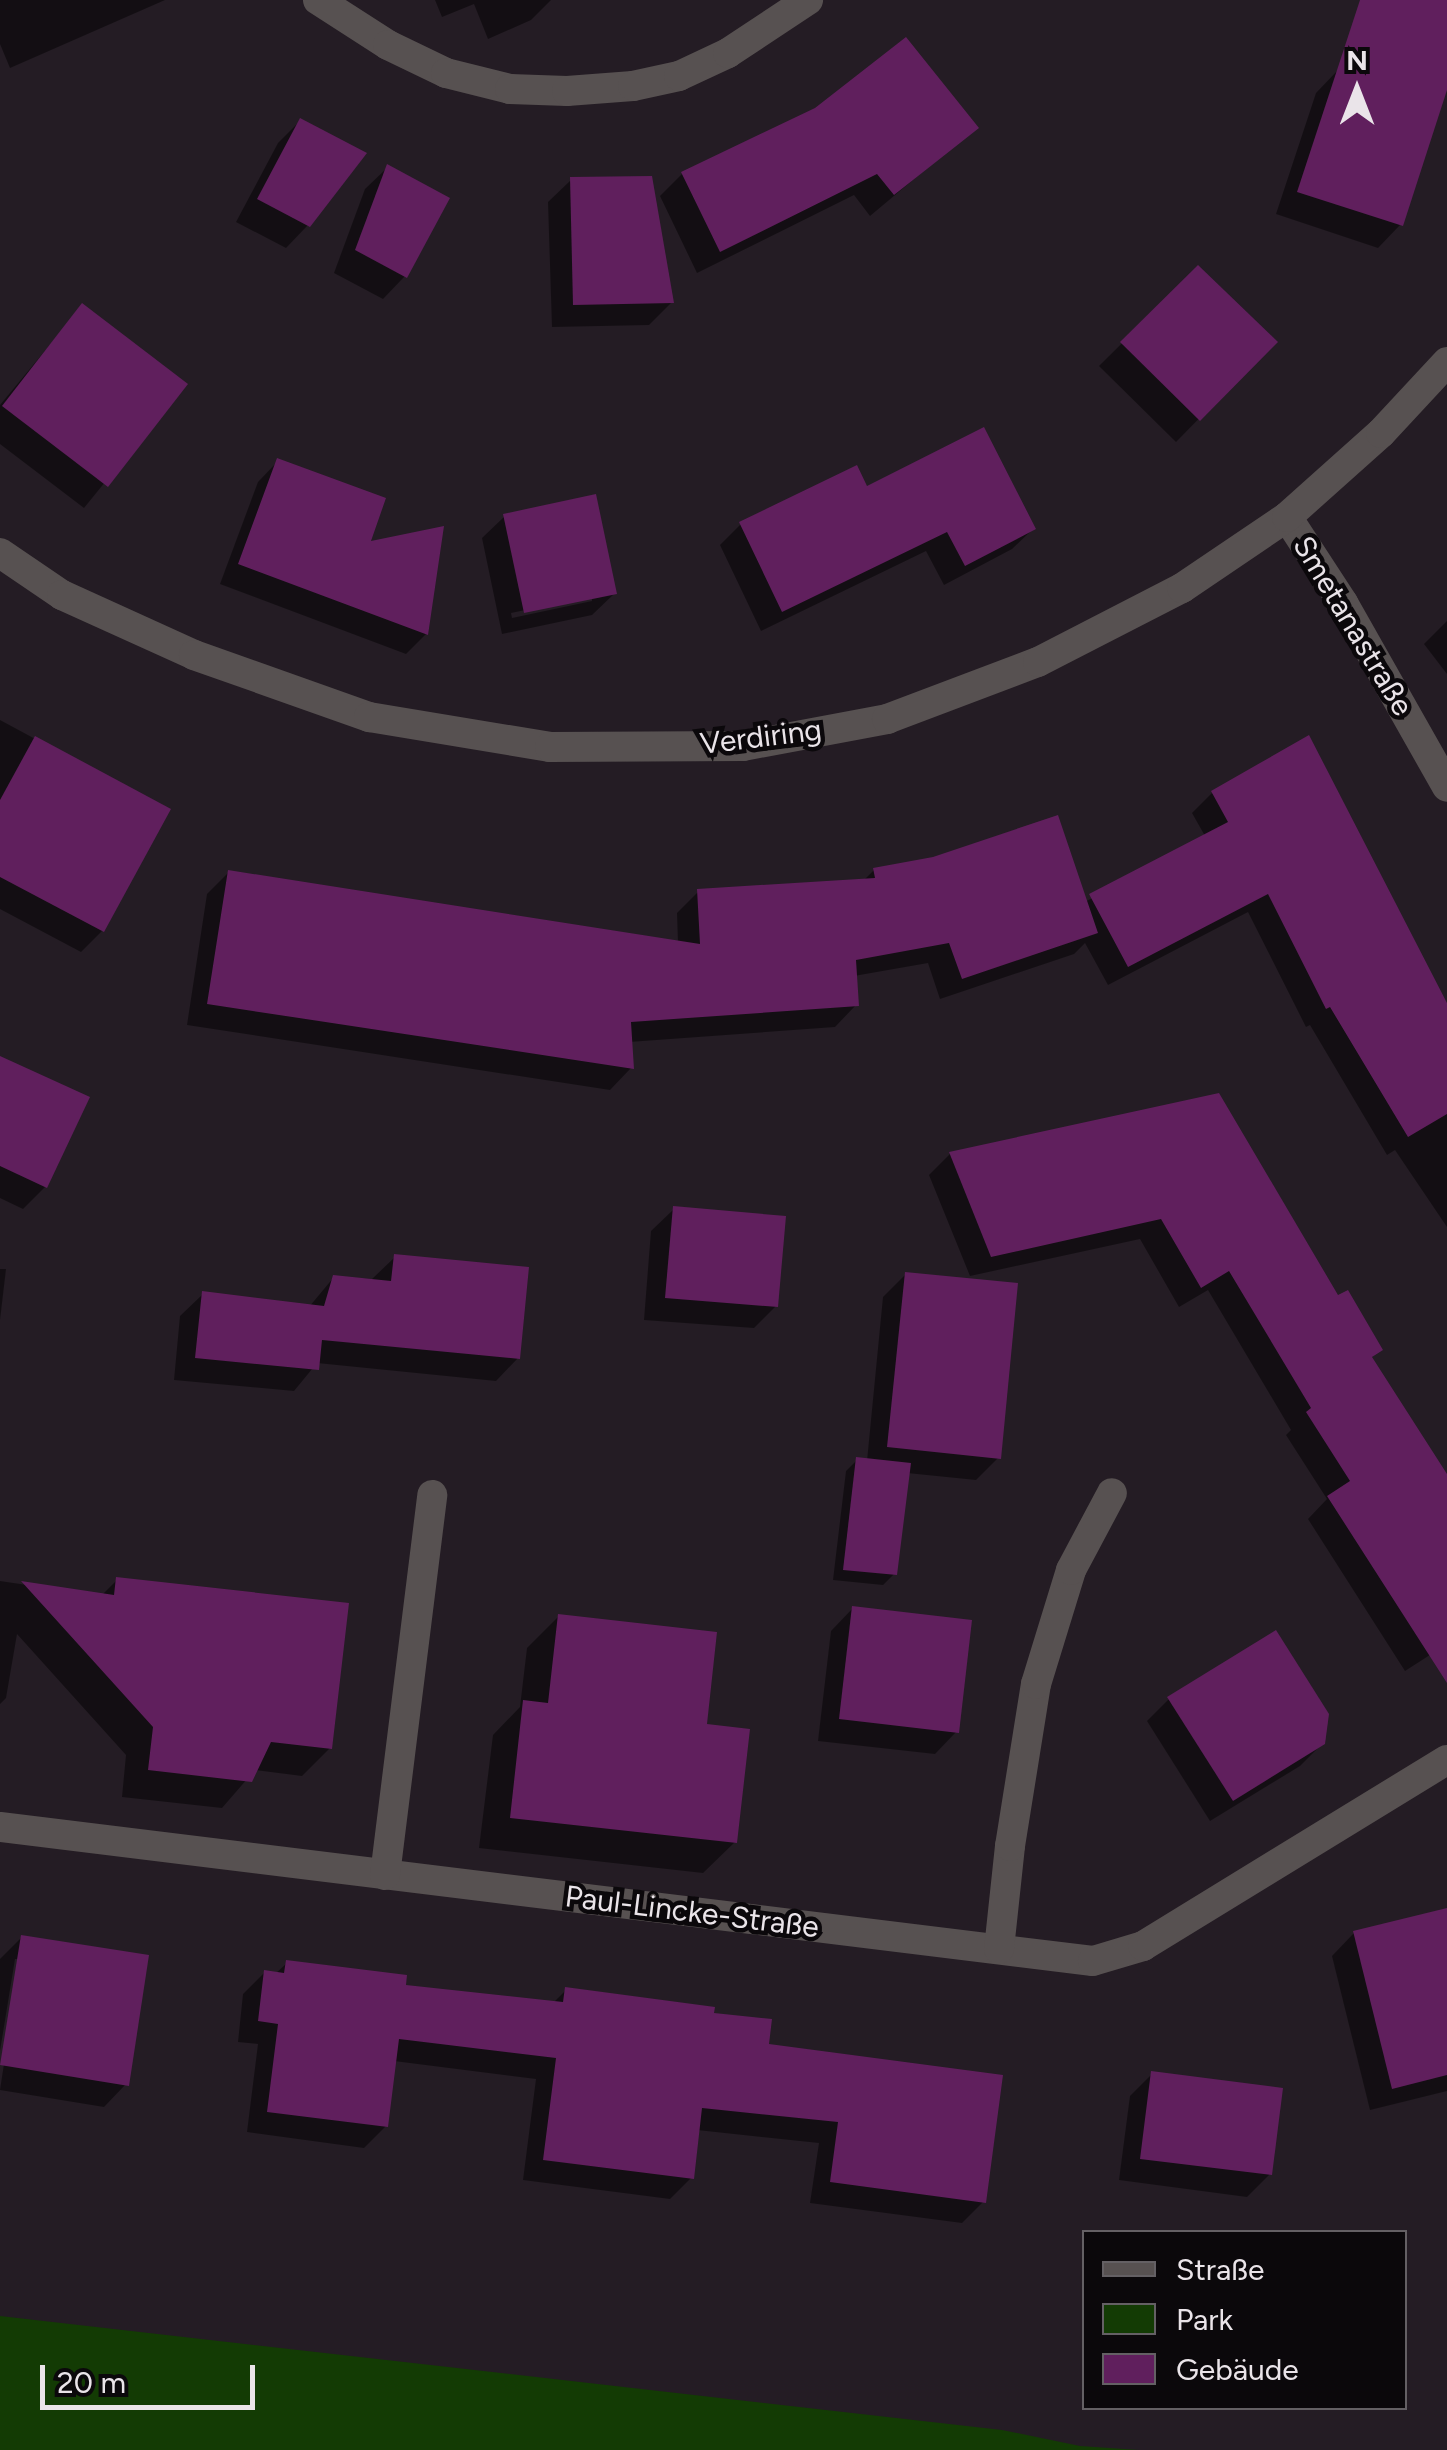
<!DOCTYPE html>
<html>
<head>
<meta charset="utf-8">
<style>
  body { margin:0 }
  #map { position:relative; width:1447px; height:2450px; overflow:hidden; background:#241c24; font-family:Figtree,sans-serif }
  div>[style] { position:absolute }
  .green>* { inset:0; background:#133b04 }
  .shadow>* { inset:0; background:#0007 }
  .building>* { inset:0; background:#601f5d }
  .street>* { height:30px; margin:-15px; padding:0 15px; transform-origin:15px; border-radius:15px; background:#575151 }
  span { translate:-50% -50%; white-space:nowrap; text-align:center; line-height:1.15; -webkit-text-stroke:9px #0b080b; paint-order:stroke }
  .street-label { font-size:30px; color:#eae4e9 }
  .legend { position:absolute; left:1082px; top:2230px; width:325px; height:180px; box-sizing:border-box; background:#0b080b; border:2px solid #646064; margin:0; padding:12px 18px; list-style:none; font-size:30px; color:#eae4e9 }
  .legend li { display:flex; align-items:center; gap:20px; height:50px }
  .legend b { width:50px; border:2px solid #646064 }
  .north { position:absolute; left:1307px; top:40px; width:100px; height:100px; -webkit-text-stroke:8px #0b080b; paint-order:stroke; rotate:0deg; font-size:28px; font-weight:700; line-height:40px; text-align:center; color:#eae4e9 }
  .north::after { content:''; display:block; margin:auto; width:35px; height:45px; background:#eae4e9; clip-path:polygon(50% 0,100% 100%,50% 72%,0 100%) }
  .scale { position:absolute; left:40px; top:2365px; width:215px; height:45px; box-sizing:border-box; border:5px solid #eae4e9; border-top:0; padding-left:12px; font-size:30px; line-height:35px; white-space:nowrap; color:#eae4e9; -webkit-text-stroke:8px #0b080b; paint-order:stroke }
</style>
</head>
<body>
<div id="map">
  <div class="green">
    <i style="clip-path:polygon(0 2316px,1002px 2430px,1080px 2446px,1139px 2450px,0 2450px)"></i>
  </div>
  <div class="shadow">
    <i style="clip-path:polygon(0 0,165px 0,10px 68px,0 44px)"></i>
    <i style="clip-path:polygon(435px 0,551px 0,531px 20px,488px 39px,474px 4px,442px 17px)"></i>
    <i style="clip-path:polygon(1366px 0,1447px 0,1447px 82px,1400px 225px,1378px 248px,1276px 214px,1316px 93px,1338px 70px)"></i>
    <i style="clip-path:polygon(300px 121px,308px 225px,286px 248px,236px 222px,278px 143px)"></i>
    <i style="clip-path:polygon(975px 128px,870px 216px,854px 195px,697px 273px,660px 196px,682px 174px)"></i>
    <i style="clip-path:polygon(388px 167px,405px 276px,383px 299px,334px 273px,365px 189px)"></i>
    <i style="clip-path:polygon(571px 180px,672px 302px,649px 325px,552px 327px,548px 202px)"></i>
    <i style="clip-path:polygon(1198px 268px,1274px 342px,1176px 442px,1099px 366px)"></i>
    <i style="clip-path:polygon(82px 306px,184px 385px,84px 508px,0 444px,0 405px)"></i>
    <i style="clip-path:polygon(278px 461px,367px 544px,426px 634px,406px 654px,220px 584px,258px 482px)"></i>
    <i style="clip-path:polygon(866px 489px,1033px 529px,1012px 549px,944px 585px,926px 551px,761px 631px,720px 545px,741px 524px)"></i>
    <i style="clip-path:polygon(evenodd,505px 516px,615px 593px,592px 615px,502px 634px,482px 538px,505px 516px,592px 596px,592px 601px,512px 618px,511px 613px,592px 596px)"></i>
    <i style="clip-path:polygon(1447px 621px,1447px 674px,1424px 644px)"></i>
    <i style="clip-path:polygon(0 720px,167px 810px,102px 931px,81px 952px,0 909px)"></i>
    <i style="clip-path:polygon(1212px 793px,1447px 1038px,1447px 1227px,1395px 1150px,1387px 1155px,1310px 1025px,1306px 1027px,1248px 912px,1108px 985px,1085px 943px,1074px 954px,940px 999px,928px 963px,854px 976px,856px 1005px,835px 1027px,629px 1042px,631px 1068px,610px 1090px,187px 1025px,207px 894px,228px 873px,678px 943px,677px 913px,698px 892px,863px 881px,874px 870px,1085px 902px,1205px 836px,1192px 813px)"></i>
    <i style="clip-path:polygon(0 1059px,45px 1187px,23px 1209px,0 1198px)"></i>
    <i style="clip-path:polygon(1218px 1095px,1338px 1299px,1380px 1349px,1370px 1359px,1447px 1479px,1447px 1644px,1405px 1671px,1308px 1519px,1327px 1499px,1286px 1435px,1291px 1430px,1208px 1290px,1179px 1307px,1140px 1239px,970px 1276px,929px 1175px,950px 1154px)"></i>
    <i style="clip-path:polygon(674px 1209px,776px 1306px,754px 1328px,644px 1320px,651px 1231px)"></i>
    <i style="clip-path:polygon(395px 1257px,518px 1358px,496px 1381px,317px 1363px,294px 1391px,174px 1380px,180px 1316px,203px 1294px,309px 1307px,334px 1277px,372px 1279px)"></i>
    <i style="clip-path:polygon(0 1269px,6px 1269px,0 1320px)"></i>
    <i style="clip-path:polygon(905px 1275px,998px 1458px,976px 1480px,907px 1473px,894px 1574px,883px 1585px,833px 1580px,846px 1471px,857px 1460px,867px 1461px,883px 1297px)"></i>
    <i style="clip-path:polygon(117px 1580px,330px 1748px,302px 1776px,255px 1770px,222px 1808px,122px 1797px,126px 1755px,17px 1634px,6px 1698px,0 1704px,0 1581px,101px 1596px)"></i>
    <i style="clip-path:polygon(853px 1608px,957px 1731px,935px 1754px,818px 1741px,831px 1631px)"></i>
    <i style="clip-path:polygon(558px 1617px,704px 1726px,735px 1842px,703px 1873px,479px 1848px,493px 1735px,520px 1707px,527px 1648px)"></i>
    <i style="clip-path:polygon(1169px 1699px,1323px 1743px,1300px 1766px,1210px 1821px,1147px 1721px)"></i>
    <i style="clip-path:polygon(1447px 1910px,1447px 2091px,1370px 2110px,1332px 1956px,1354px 1933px)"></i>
    <i style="clip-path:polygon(22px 1937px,126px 2084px,104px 2107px,0 2090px,20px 1959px,15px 1959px,0 2051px,0 1959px)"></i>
    <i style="clip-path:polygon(287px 1963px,403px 1987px,553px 2003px,566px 1990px,711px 2015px,766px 2046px,983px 2202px,962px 2223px,810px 2203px,819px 2143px,697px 2130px,691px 2178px,670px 2199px,523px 2180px,536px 2079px,394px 2061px,386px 2126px,364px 2148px,247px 2132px,258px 2044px,238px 2042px,243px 1994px,264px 1973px,275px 1974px)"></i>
    <i style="clip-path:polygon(1152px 2074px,1270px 2174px,1247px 2197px,1119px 2180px,1130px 2096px)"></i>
  </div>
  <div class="building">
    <i style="clip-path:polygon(1360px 0,1447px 0,1447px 90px,1403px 226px,1297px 192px)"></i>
    <i style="clip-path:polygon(906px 37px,979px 128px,894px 195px,877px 174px,720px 252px,681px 172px,815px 108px)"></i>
    <i style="clip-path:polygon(300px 118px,367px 153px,310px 227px,257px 199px)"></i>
    <i style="clip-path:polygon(387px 164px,450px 198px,407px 278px,355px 250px)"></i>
    <i style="clip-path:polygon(652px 176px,674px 303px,573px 305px,570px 177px)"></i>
    <i style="clip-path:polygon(1198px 265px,1278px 342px,1200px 421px,1120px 342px)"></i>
    <i style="clip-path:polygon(82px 303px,188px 384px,108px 487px,2px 406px)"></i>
    <i style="clip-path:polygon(984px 427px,1036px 529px,965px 566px,947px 532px,782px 612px,739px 522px,857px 465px,867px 486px)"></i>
    <i style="clip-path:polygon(277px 458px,386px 498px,371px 541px,444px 526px,428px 635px,238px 564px)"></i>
    <i style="clip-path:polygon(596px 494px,617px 594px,524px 613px,503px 514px)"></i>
    <i style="clip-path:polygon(1309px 735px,1447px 1003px,1447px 1114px,1408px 1137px,1330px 1007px,1326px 1009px,1268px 894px,1128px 967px,1089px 894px,1228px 822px,1211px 791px)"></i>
    <i style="clip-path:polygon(35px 736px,171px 809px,104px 932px,0 877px,0 800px)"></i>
    <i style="clip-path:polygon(1058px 815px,1098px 933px,962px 979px,949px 943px,856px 960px,859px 1006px,631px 1022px,634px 1069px,207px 1004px,228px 870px,700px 944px,697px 889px,875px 878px,873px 868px,933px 857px)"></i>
    <i style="clip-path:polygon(0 1056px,90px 1097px,47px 1188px,0 1166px)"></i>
    <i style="clip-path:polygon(1219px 1093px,1338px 1295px,1348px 1290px,1383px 1350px,1372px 1357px,1447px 1474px,1447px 1683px,1327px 1496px,1350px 1481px,1306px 1412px,1311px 1408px,1229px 1271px,1201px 1288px,1161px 1219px,991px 1257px,949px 1152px)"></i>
    <i style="clip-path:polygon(673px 1206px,786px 1216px,778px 1307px,665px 1298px)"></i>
    <i style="clip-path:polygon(394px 1254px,529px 1267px,520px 1359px,322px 1340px,319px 1370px,195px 1358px,202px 1291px,324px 1306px,333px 1275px,391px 1281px)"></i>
    <i style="clip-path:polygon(905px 1272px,1018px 1283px,1001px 1459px,887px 1447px)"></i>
    <i style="clip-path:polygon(856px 1457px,911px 1463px,897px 1575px,843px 1570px)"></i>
    <i style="clip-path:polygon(116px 1577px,349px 1603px,332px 1749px,271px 1742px,252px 1782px,148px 1770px,153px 1727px,21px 1581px,114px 1595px)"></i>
    <i style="clip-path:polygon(852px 1606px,972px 1620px,959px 1733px,839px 1719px)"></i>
    <i style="clip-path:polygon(558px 1614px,717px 1632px,707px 1724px,750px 1729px,737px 1843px,510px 1818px,523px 1700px,548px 1703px)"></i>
    <i style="clip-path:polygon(1276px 1630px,1329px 1714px,1325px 1744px,1233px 1801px,1167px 1697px)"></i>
    <i style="clip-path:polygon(1447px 1908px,1447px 2075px,1392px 2089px,1353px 1931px)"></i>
    <i style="clip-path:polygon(21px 1935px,149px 1955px,129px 2086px,0 2065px)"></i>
    <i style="clip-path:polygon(286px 1960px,407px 1975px,406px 1985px,563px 2002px,565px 1987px,715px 2007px,714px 2013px,772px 2019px,769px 2044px,1003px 2075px,986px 2203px,830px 2182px,838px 2122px,702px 2108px,694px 2179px,543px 2160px,556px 2058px,399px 2039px,388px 2127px,267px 2112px,278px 2024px,258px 2021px,264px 1970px,284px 1973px)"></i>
    <i style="clip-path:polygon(1151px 2071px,1283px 2088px,1272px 2175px,1140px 2159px)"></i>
  </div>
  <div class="street">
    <i style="left:318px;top:0;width:83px;rotate:32.7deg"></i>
    <i style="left:388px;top:45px;width:64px;rotate:25.8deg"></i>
    <i style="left:446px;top:73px;width:66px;rotate:14deg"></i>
    <i style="left:510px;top:89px;width:57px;rotate:2deg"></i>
    <i style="left:567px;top:91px;width:66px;rotate:-4.3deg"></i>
    <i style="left:633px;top:86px;width:47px;rotate:-12.3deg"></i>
    <i style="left:679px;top:76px;width:54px;rotate:-25.1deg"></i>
    <i style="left:728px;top:53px;width:96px;rotate:-33.5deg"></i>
    <i style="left:1287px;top:517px;width:103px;rotate:56.9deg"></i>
    <i style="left:1343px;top:603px;width:211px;rotate:60.5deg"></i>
    <i style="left:0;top:553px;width:75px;rotate:34.1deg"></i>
    <i style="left:62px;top:595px;width:145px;rotate:24.4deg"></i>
    <i style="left:194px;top:655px;width:186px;rotate:19.5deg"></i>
    <i style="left:369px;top:717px;width:183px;rotate:9.4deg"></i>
    <i style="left:550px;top:747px;width:193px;rotate:-0.3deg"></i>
    <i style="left:743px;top:746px;width:147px;rotate:-10.6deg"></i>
    <i style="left:887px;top:719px;width:161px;rotate:-20.7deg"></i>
    <i style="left:1038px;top:662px;width:162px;rotate:-27.2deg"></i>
    <i style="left:1182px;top:588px;width:127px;rotate:-34.1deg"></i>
    <i style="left:1287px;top:517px;width:126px;rotate:-41.8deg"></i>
    <i style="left:1381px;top:433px;width:97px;rotate:-47.1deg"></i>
    <i style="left:0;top:1827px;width:1101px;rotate:6.99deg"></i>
    <i style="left:1093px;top:1961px;width:52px;rotate:-16.7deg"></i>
    <i style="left:1143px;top:1946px;width:356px;rotate:-31.5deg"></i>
    <i style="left:385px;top:1875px;width:383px;rotate:-82.9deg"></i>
    <i style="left:999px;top:1949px;width:104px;rotate:-83.9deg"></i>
    <i style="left:1010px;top:1846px;width:164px;rotate:-80.9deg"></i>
    <i style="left:1036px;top:1684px;width:119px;rotate:-72.9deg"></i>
    <i style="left:1071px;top:1570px;width:87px;rotate:-62deg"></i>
  </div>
  <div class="street-label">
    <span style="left:1353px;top:626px;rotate:59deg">Smetanastraße</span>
    <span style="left:761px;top:737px;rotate:-7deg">Verdiring</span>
    <span style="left:692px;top:1912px;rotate:7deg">Paul-Lincke-Straße</span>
  </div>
  <ul class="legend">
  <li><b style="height:12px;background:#575151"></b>Straße</li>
  <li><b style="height:28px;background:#133b04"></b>Park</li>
  <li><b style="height:28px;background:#601f5d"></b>Gebäude</li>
  </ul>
  <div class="north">N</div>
  <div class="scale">20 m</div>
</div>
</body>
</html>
